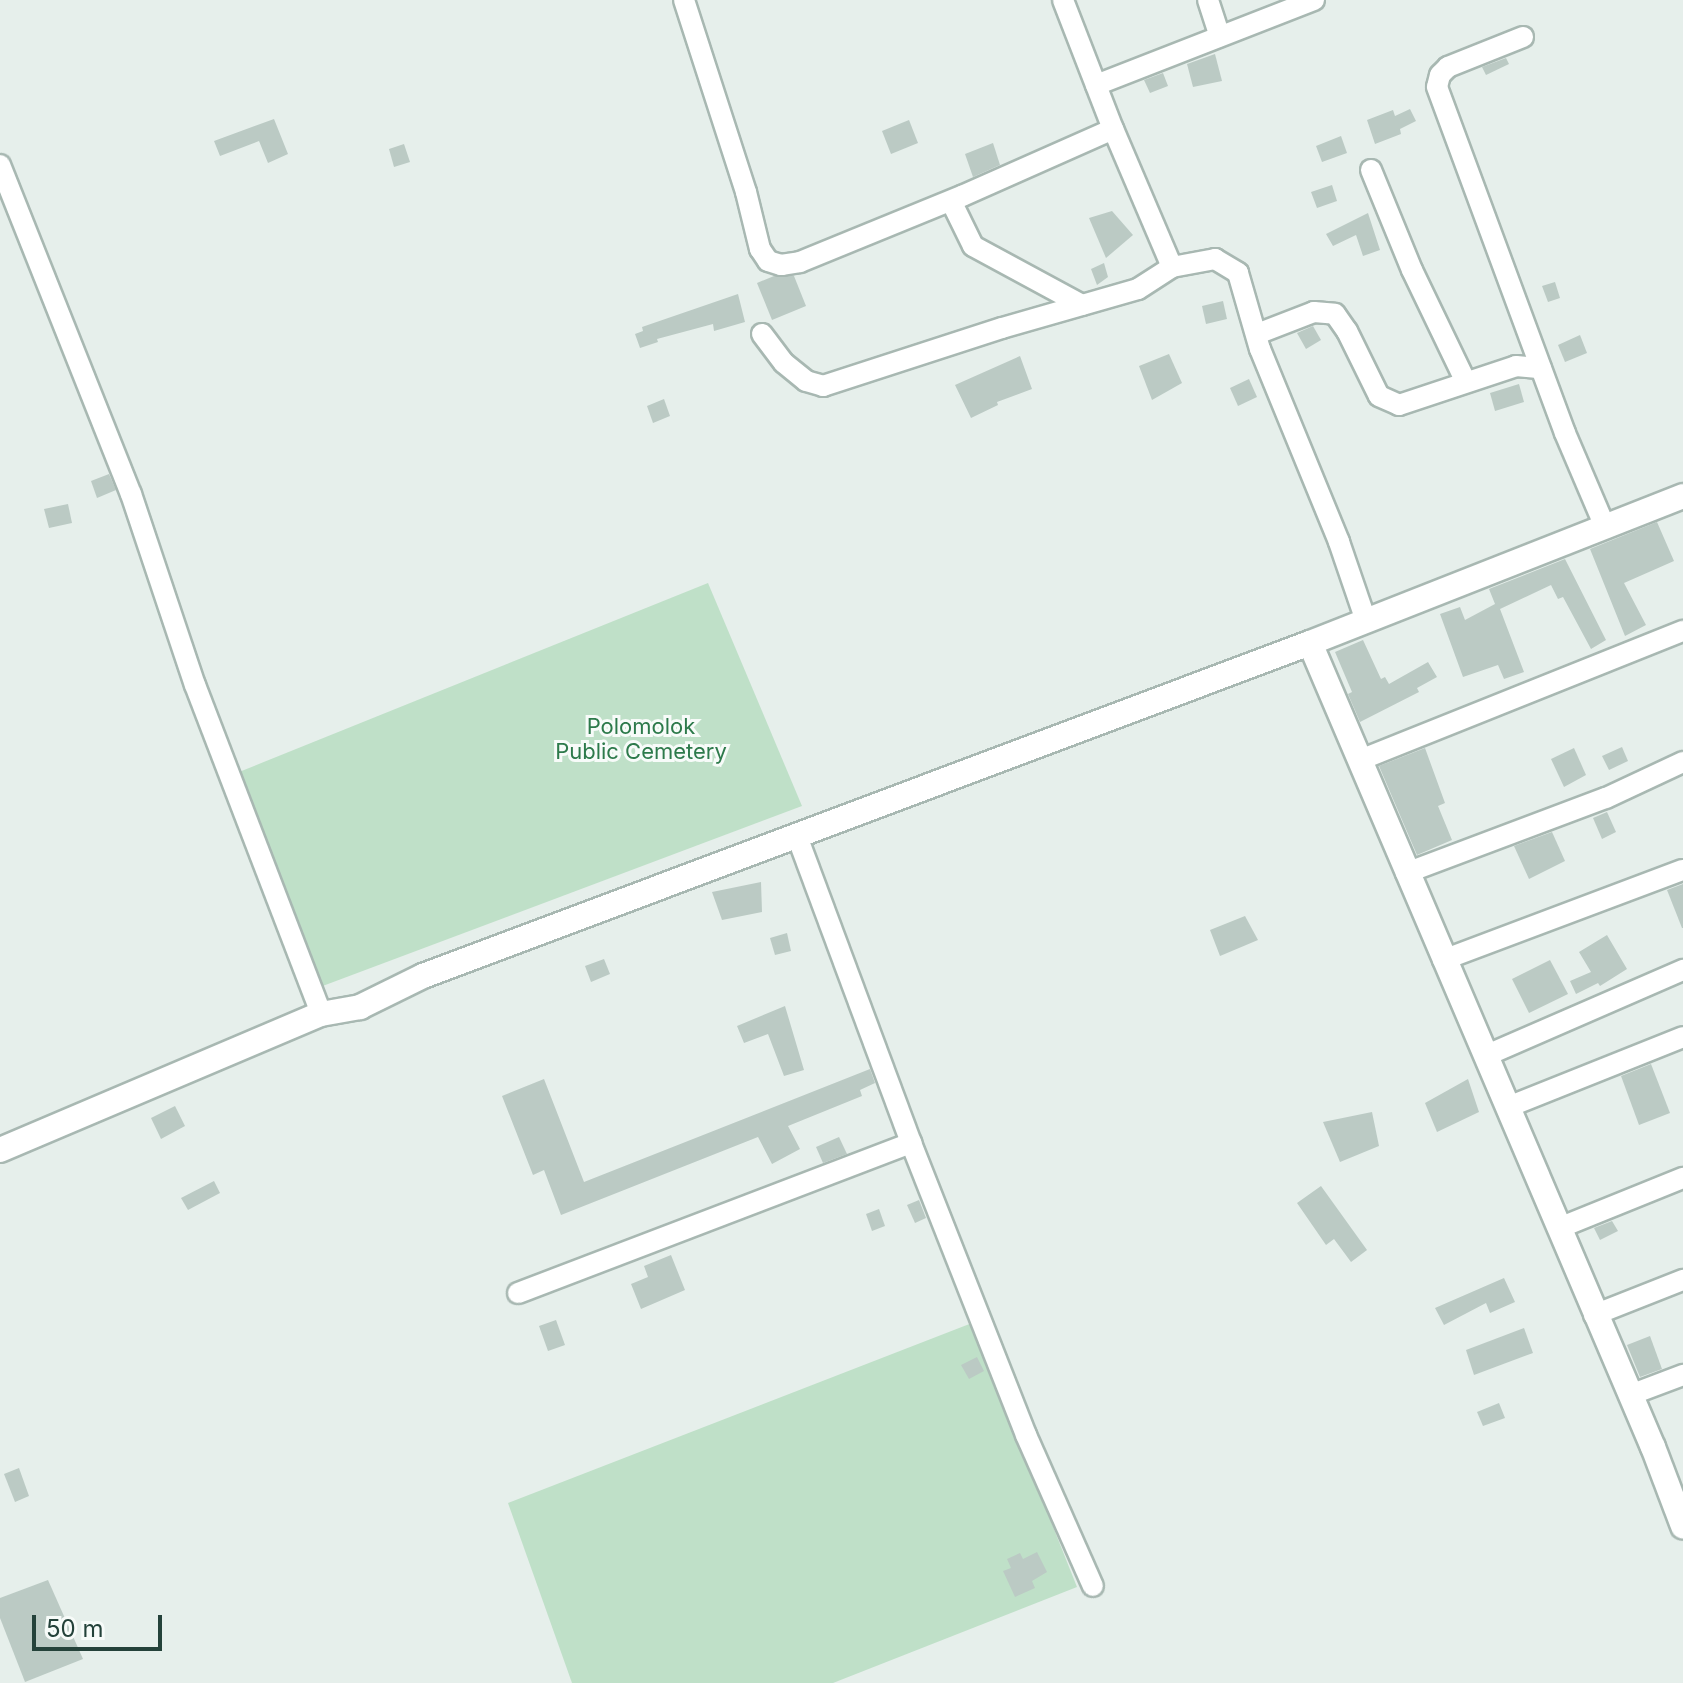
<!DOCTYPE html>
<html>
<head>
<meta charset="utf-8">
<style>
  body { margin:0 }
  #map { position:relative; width:1683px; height:1683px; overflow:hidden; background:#e6efeb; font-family:Inter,sans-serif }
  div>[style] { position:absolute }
  .green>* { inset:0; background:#bfe0c8 }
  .building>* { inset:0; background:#bbcac4 }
  .roads { filter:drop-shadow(2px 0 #a8b8b2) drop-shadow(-2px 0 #a8b8b2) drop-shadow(0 2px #a8b8b2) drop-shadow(0 -2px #a8b8b2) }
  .minor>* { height:20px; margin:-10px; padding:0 10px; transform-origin:10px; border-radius:10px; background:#fff }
  .tertiary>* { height:24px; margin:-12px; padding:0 12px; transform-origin:12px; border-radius:12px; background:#fff }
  span { translate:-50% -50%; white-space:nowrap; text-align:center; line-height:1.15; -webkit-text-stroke:6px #f7fbf9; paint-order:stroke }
  .park-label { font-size:22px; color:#2d7a4b }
  .scale { position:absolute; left:32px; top:1615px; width:130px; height:36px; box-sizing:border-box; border:4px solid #24423a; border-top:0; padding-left:10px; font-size:24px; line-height:28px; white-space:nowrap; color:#24423a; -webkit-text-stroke:6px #f7fbf9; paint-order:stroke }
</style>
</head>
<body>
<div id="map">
  <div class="green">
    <i style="clip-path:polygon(708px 583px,802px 806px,312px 990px,234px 774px)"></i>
    <i style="clip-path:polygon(972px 1323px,1077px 1587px,833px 1683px,572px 1683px,508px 1503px)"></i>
  </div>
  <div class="building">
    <i style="clip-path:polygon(1215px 54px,1222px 81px,1193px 87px,1187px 64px)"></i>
    <i style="clip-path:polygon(1506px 58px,1509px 64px,1486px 75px,1482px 67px)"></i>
    <i style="clip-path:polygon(1163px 73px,1168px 86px,1150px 93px,1144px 80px)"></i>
    <i style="clip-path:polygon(1410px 109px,1416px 121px,1400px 129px,1401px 134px,1375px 144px,1367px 120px,1393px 110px,1395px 116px)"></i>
    <i style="clip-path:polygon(274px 119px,288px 154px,268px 163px,259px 141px,220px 156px,214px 141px)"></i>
    <i style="clip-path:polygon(909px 120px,918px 143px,891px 154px,882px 131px)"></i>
    <i style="clip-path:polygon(1341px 136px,1347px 153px,1322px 162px,1316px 146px)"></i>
    <i style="clip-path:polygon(993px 143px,1000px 165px,973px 177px,965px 154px)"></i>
    <i style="clip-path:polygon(404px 144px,410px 162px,394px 167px,389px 149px)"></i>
    <i style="clip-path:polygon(1332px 185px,1337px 201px,1317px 208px,1311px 192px)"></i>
    <i style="clip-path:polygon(1112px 211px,1133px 235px,1106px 258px,1089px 218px)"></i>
    <i style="clip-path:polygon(1368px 213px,1380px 250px,1363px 256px,1356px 235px,1333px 246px,1326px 234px)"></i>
    <i style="clip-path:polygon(1104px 263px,1108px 277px,1097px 285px,1091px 269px)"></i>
    <i style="clip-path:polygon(774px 276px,794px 276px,806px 306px,772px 320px,757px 283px)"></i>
    <i style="clip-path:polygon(1555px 282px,1560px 298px,1548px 302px,1542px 286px)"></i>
    <i style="clip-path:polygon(738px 294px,745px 322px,714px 331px,713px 324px,657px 339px,658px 342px,640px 348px,635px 334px,643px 331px,642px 327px)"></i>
    <i style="clip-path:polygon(1223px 301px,1227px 319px,1206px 324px,1202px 306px)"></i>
    <i style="clip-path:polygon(1313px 326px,1321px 340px,1306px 349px,1297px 333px)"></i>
    <i style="clip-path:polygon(1580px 335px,1587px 353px,1565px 362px,1558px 345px)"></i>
    <i style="clip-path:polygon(1169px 354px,1182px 383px,1152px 400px,1139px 366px)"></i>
    <i style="clip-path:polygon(1020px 356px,1032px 389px,997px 402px,998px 405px,971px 418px,955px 385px)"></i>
    <i style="clip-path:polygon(1249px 379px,1257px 397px,1238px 406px,1230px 388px)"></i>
    <i style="clip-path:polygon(1519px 384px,1524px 402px,1495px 411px,1490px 393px)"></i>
    <i style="clip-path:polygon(664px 399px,670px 416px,653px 423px,647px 406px)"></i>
    <i style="clip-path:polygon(109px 474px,116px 490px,97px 498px,91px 481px)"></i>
    <i style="clip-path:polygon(68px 504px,72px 523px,49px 528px,44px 509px)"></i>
    <i style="clip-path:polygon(1657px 522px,1674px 561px,1624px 583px,1646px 625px,1625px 636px,1590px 549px)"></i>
    <i style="clip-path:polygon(1565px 559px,1606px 640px,1591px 649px,1563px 597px,1558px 599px,1551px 585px,1500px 609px,1524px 672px,1504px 679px,1498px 665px,1463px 677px,1440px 614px,1460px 607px,1465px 620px,1495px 604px,1489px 589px)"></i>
    <i style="clip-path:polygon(1363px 640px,1381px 679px,1385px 677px,1389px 684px,1428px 662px,1437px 677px,1417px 688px,1419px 692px,1360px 722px,1348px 694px,1352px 692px,1335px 652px)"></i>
    <i style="clip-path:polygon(1622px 747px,1628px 761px,1609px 770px,1602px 756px)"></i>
    <i style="clip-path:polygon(1425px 748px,1445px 803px,1438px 806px,1452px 840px,1417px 855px,1379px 766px)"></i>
    <i style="clip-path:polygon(1574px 748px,1586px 775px,1564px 787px,1551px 759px)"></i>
    <i style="clip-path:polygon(1607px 812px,1616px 832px,1602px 839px,1593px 818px)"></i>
    <i style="clip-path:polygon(1552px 832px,1565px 861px,1529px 879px,1514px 846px)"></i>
    <i style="clip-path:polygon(761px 882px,762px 912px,722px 920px,712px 892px)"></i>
    <i style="clip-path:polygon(1683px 884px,1683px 928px,1682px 928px,1667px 890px)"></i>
    <i style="clip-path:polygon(1245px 916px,1258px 940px,1220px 956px,1210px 930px)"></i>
    <i style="clip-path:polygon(787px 933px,791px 951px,775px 955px,770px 938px)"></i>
    <i style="clip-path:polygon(1607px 935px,1627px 969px,1600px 986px,1598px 983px,1576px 994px,1570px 981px,1591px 972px,1579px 952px)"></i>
    <i style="clip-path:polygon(604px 959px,610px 974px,591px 982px,585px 966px)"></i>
    <i style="clip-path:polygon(1550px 960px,1568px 994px,1529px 1013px,1512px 979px)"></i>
    <i style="clip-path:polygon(785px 1006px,804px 1070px,784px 1076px,768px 1034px,744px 1043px,737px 1026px)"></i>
    <i style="clip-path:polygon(1651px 1064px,1670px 1113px,1639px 1125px,1621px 1076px)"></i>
    <i style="clip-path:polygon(870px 1069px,875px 1083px,860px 1090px,862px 1096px,788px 1126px,800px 1149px,772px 1164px,758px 1137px,561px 1215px,544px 1170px,533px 1175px,502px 1096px,544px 1079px,584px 1182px)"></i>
    <i style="clip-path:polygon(1468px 1079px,1479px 1112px,1437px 1132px,1425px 1103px)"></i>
    <i style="clip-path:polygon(175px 1106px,185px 1126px,161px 1139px,151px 1118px)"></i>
    <i style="clip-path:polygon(1372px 1112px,1379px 1146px,1340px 1162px,1323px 1122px)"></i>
    <i style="clip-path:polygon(839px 1137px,847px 1154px,823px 1163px,816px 1147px)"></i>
    <i style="clip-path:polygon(214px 1181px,220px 1193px,188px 1210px,181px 1198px)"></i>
    <i style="clip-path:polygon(1321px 1186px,1367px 1250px,1351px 1262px,1334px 1239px,1326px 1245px,1297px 1203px)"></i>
    <i style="clip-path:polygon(919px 1200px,926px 1218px,915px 1223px,907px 1205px)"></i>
    <i style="clip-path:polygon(879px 1209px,885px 1226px,872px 1231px,866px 1214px)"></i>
    <i style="clip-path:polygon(1612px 1221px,1618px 1231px,1600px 1240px,1594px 1228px)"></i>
    <i style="clip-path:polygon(671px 1255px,685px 1290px,641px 1309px,631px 1284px,648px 1277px,644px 1266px)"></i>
    <i style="clip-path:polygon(1504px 1278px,1515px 1302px,1490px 1313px,1486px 1303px,1444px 1325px,1435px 1308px)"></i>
    <i style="clip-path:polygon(556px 1320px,565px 1345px,548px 1351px,539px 1326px)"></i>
    <i style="clip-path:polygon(1524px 1328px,1533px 1353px,1474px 1375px,1466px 1350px)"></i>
    <i style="clip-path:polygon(1650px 1336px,1662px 1369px,1640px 1377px,1627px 1345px)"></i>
    <i style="clip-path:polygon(977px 1357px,984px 1371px,969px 1379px,961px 1365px)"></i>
    <i style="clip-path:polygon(1499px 1403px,1505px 1418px,1483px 1426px,1477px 1412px)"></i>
    <i style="clip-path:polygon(19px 1468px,29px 1496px,15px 1502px,4px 1474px)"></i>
    <i style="clip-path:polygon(1037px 1552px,1047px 1572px,1032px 1581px,1035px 1588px,1015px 1597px,1003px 1571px,1011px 1568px,1007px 1559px,1020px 1553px,1023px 1559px)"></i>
    <i style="clip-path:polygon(48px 1580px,83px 1659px,25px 1682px,0 1618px,0 1598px)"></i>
  </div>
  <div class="roads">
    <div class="minor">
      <i style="left:684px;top:0;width:202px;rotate:72.1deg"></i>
      <i style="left:746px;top:192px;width:59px;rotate:76.2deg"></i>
      <i style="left:760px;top:249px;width:14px;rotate:56deg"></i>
      <i style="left:768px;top:261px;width:14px;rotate:17deg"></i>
      <i style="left:781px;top:265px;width:19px;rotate:-9deg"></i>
      <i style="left:800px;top:262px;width:175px;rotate:-22.2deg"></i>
      <i style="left:962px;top:196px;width:165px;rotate:-23.9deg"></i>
      <i style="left:1113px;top:129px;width:138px;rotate:-111.2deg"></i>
      <i style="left:1208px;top:0;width:38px;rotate:72deg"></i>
      <i style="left:1523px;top:37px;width:81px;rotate:158.2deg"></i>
      <i style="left:1448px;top:67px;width:11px;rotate:135deg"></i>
      <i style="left:1440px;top:75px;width:12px;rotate:104deg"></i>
      <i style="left:1437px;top:87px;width:369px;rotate:69.7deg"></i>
      <i style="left:1565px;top:433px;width:102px;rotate:66.9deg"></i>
      <i style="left:1096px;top:85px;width:234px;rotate:-21.3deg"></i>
      <i style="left:0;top:165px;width:354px;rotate:68.3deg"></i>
      <i style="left:131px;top:494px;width:201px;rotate:71.5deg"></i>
      <i style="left:195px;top:685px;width:352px;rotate:69deg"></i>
      <i style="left:1371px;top:170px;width:108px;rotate:67.7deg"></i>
      <i style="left:1412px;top:270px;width:124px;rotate:64.3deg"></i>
      <i style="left:951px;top:201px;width:50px;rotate:63.9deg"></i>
      <i style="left:973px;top:246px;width:124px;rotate:28.4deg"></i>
      <i style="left:1172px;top:267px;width:44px;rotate:-10.5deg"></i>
      <i style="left:1215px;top:259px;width:27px;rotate:31deg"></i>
      <i style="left:1238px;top:273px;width:79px;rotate:73.9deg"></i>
      <i style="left:1260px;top:349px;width:209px;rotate:67.7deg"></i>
      <i style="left:1339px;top:542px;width:83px;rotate:71.1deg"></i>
      <i style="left:762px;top:334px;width:36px;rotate:53deg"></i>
      <i style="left:784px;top:363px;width:28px;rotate:39deg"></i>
      <i style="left:806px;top:381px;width:18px;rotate:16deg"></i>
      <i style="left:823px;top:386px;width:188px;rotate:-18deg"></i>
      <i style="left:1002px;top:328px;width:141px;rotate:-16deg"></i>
      <i style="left:1138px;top:289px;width:40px;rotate:-32.9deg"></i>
      <i style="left:1172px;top:267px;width:150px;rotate:-113.1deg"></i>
      <i style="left:1257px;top:334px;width:61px;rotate:-21.1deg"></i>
      <i style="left:1314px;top:312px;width:21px;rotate:5deg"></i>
      <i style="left:1335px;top:314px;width:21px;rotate:55deg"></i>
      <i style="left:1347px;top:331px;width:72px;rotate:63.8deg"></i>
      <i style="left:1379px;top:396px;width:22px;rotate:24deg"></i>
      <i style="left:1399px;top:405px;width:123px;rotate:-18.4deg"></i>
      <i style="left:1516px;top:366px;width:25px;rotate:5deg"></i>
      <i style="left:1360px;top:760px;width:348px;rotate:-21.8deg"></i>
      <i style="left:797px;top:836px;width:327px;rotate:69.6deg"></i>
      <i style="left:911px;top:1143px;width:314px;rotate:68.5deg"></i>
      <i style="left:1026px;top:1435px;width:165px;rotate:66.1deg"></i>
      <i style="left:1406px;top:873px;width:214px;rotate:-20.6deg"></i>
      <i style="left:1606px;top:798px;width:85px;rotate:-25.1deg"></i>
      <i style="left:1443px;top:960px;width:256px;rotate:-20.6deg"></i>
      <i style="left:1485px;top:1056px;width:216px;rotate:-23.5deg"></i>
      <i style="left:1508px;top:1107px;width:188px;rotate:-21.8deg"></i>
      <i style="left:1559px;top:1228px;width:134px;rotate:-22deg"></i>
      <i style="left:518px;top:1293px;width:421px;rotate:-20.9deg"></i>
      <i style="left:1594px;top:1315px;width:96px;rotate:-21.5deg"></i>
      <i style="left:1630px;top:1395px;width:57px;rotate:-20.7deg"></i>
    </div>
    <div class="tertiary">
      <i style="left:1310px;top:643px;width:874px;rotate:66.9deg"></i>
      <i style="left:1653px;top:1447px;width:85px;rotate:69.2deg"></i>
      <i style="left:0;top:1150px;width:349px;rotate:-23deg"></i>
      <i style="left:321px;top:1014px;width:40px;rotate:-10deg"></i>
      <i style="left:360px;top:1007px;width:70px;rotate:-26.2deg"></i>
      <i style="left:423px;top:976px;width:947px;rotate:-20.58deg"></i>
      <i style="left:1310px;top:643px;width:401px;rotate:-21.5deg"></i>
    </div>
  </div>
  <div class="park-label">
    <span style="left:641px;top:739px">Polomolok<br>Public Cemetery</span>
  </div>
  <div class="scale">50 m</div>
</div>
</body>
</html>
